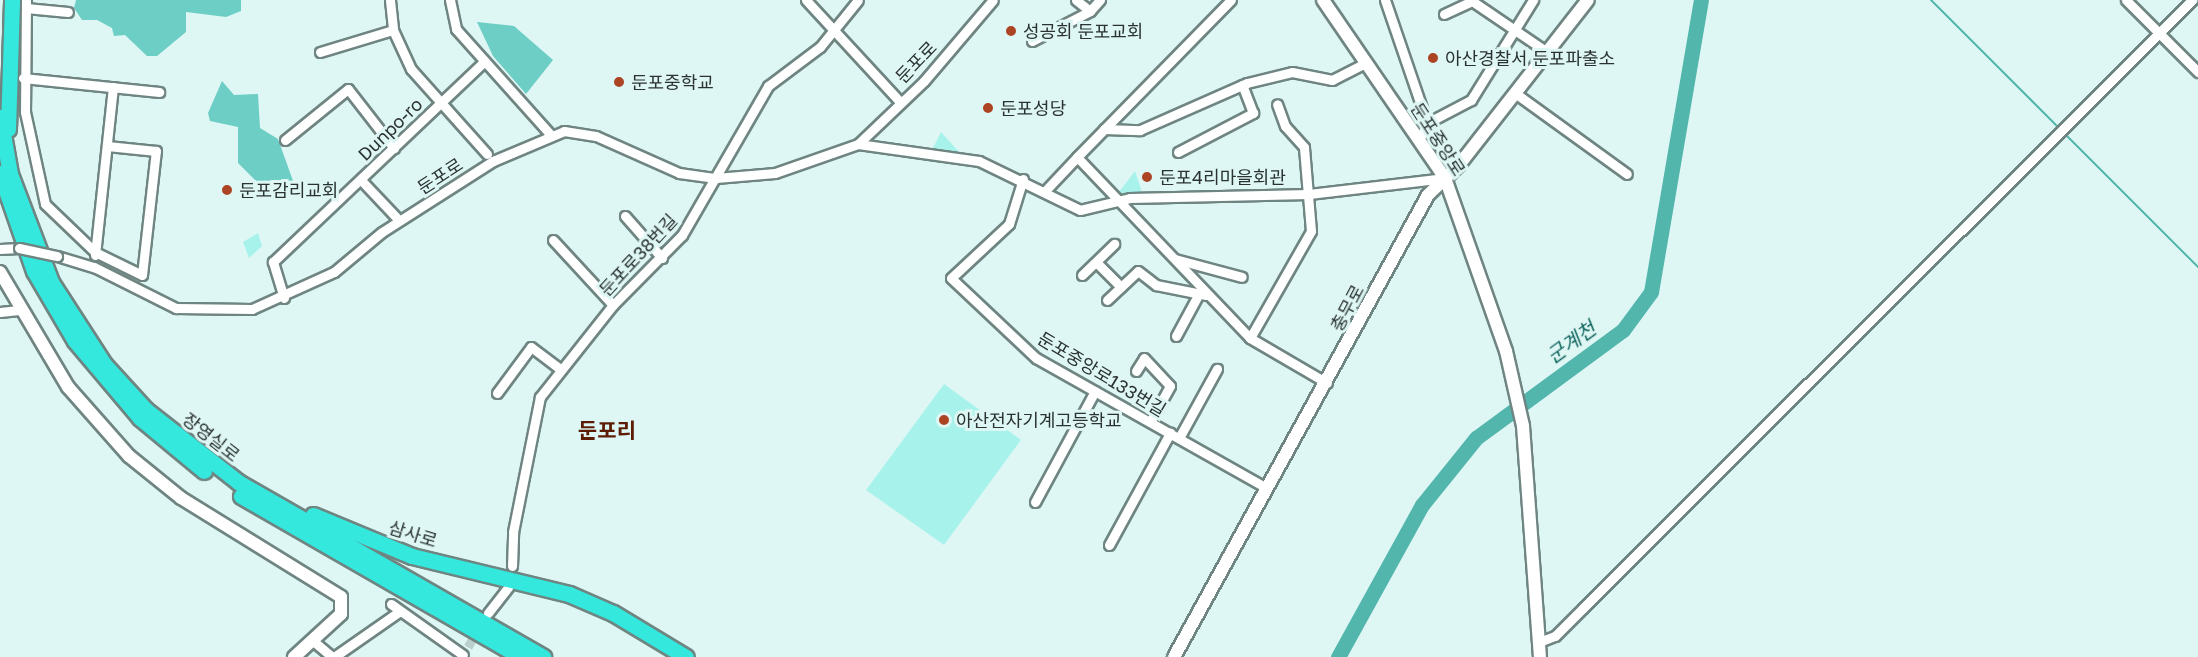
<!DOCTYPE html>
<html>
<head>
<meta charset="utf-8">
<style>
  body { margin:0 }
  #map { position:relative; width:2198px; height:657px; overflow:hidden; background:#dff7f4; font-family:"Golos Text","Noto Sans KR",sans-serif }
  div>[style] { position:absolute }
  .green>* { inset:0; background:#a7f3eb }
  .forest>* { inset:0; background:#6ccec5 }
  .stream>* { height:2px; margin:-1px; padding:0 1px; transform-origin:1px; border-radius:1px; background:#52b6ad }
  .river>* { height:15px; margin:-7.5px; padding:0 7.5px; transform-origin:7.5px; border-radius:7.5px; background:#52b6ad }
  .minor-tunnel>* { height:9px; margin-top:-4.5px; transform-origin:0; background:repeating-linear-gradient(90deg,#bbd0cd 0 9px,transparent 0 13.5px) }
  .roads { filter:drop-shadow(2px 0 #6f8582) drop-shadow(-2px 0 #6f8582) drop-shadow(0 2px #6f8582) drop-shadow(0 -2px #6f8582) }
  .minor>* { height:9px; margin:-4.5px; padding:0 4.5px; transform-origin:4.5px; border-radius:4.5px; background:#fff }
  .tertiary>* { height:12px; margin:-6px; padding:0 6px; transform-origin:6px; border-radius:6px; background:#fff }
  .trunk>* { height:15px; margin:-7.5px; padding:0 7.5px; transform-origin:7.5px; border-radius:7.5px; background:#34e8de }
  .bridges { filter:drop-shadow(2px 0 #6f8582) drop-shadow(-2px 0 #6f8582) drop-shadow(0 2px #6f8582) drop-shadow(0 -2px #6f8582) }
  .minor-bridge>* { height:9px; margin:-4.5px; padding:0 4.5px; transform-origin:4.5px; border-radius:4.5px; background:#fff }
  .dots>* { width:16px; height:16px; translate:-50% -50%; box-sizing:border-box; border:3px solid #dff7f4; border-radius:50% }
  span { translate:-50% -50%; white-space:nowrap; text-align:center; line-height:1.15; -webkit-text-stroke:6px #dff7f4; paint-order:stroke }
  .poi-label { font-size:18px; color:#2a3332 }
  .left { translate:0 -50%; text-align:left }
  .street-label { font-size:18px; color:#2a3332 }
  .water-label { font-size:20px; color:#11655f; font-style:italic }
  .quarter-label { font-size:21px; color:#5d1c06; font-weight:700 }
</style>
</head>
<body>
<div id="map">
  <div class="green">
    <i style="clip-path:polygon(941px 132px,960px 153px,932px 150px)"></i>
    <i style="clip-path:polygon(1135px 171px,1142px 192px,1122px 195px,1119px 192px)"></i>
    <i style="clip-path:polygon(258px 233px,262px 246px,249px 258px,243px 242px)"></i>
    <i style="clip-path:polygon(944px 384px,1021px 440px,944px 545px,866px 490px)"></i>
  </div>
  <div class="forest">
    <i style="clip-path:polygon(76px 0,241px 0,241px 11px,226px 17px,186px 12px,186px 32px,157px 56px,147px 56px,125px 35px,114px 36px,112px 28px,97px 20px,82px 20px,74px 8px)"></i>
    <i style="clip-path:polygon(477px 22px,514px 26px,553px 60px,526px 94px,493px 56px)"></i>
    <i style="clip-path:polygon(222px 81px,234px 95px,258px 94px,260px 128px,278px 139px,297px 192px,276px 201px,238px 163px,238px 127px,210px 121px,208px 113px)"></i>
  </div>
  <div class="stream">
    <i style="left:1931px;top:0;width:182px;rotate:45deg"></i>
    <i style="left:2064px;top:133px;width:190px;rotate:45deg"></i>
  </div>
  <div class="river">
    <i style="left:1338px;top:657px;width:174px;rotate:-61.1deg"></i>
    <i style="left:1422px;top:505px;width:86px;rotate:-51.1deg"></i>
    <i style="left:1476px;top:438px;width:182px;rotate:-36.3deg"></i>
    <i style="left:1623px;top:330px;width:47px;rotate:-53.6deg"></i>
    <i style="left:1651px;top:292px;width:296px;rotate:-80.3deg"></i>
  </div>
  <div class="minor-tunnel">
    <i style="left:468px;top:647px;width:22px;rotate:-60deg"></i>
  </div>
  <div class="roads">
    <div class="minor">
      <i style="left:26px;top:0;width:112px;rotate:90.5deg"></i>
      <i style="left:25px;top:112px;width:94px;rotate:77.7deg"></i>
      <i style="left:45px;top:204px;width:69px;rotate:43.8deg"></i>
      <i style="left:95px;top:252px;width:52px;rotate:26.1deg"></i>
      <i style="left:142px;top:275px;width:125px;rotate:-83.6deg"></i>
      <i style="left:156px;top:151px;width:49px;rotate:-174.2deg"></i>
      <i style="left:390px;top:0;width:30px;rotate:84deg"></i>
      <i style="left:393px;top:30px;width:43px;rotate:65.2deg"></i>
      <i style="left:411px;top:69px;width:114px;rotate:48.2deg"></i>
      <i style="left:450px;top:0;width:30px;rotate:78deg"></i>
      <i style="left:456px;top:29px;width:140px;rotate:48.2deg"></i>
      <i style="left:806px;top:0;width:139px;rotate:47.3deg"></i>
      <i style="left:1076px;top:0;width:18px;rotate:38deg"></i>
      <i style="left:1385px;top:0;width:130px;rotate:71.1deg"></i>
      <i style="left:1427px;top:123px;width:20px;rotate:114deg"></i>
      <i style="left:2126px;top:0;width:102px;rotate:45deg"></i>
      <i style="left:1475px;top:3px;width:87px;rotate:34.2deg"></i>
      <i style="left:26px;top:8px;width:42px;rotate:5.4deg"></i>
      <i style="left:1444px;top:14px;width:33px;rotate:-25deg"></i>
      <i style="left:1032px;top:41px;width:65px;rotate:-27.3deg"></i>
      <i style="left:1090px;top:11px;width:15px;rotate:-48deg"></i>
      <i style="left:320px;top:52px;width:76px;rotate:-16.8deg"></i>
      <i style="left:23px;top:78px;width:137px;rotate:5.9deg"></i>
      <i style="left:1515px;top:93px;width:138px;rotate:35.9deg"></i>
      <i style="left:1427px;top:123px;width:50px;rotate:-27.6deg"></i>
      <i style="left:1471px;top:100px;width:118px;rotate:-58.2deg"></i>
      <i style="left:1104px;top:129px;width:36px;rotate:2deg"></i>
      <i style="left:1140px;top:130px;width:117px;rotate:-23.7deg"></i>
      <i style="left:1247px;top:83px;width:46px;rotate:-13.7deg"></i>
      <i style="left:1292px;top:72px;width:41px;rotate:11.3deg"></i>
      <i style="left:1332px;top:80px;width:38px;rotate:-27deg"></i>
      <i style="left:285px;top:140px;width:81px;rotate:-39deg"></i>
      <i style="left:348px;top:89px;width:75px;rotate:52.1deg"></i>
      <i style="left:858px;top:144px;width:91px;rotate:-43.7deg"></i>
      <i style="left:924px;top:81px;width:106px;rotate:-49.6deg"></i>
      <i style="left:1178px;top:152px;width:85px;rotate:-27.5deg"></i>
      <i style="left:1253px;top:113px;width:30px;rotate:-111deg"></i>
      <i style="left:1077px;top:157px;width:220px;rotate:-45.6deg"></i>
      <i style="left:1023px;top:179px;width:47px;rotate:107.3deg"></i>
      <i style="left:1009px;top:224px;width:79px;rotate:137deg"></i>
      <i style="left:951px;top:278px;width:117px;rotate:43.3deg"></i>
      <i style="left:1036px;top:358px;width:265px;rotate:29.4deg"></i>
      <i style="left:361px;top:180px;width:51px;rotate:46.6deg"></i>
      <i style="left:1044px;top:192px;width:48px;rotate:-46.7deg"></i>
      <i style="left:1077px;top:157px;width:250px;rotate:46.3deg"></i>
      <i style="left:1250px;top:338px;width:89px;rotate:30.3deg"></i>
      <i style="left:625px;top:216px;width:56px;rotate:48.6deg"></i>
      <i style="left:553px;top:240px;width:88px;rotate:47.3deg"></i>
      <i style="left:0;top:249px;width:19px;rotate:-3deg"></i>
      <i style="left:95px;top:255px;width:169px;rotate:-83.9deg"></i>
      <i style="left:57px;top:256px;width:39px;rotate:17deg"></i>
      <i style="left:94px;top:267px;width:92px;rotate:26.6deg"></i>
      <i style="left:176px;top:308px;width:76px;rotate:0.8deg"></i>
      <i style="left:252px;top:309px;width:90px;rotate:-24.3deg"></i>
      <i style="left:334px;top:272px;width:62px;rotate:-39.8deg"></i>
      <i style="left:382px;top:232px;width:132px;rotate:-32.6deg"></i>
      <i style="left:493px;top:161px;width:77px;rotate:-22.9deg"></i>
      <i style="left:564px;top:131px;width:32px;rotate:9deg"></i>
      <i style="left:596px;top:136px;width:91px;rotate:24deg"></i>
      <i style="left:679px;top:173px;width:37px;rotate:8deg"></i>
      <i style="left:716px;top:178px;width:59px;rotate:-4.8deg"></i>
      <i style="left:775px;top:173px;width:88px;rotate:-19.3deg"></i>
      <i style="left:858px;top:144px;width:122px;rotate:8deg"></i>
      <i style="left:979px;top:161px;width:112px;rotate:25.9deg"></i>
      <i style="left:1080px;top:210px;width:51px;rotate:-13.5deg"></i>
      <i style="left:1130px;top:198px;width:179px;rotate:-1.3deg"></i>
      <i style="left:1309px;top:194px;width:137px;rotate:-6.7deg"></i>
      <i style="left:1175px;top:259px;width:69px;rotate:15deg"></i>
      <i style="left:1096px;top:262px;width:35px;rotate:45deg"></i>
      <i style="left:1082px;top:275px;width:45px;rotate:-44.1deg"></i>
      <i style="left:284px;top:298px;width:38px;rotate:-107deg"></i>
      <i style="left:273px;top:262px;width:291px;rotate:-43.5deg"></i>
      <i style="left:1107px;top:300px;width:42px;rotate:-43.1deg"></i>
      <i style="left:1138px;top:271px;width:23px;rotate:38deg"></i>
      <i style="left:1156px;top:285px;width:51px;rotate:11.3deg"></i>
      <i style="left:0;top:312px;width:19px;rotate:-6deg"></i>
      <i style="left:1176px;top:336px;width:44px;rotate:-61.7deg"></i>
      <i style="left:1250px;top:338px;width:123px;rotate:-60.3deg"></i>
      <i style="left:1311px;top:231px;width:84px;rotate:-94.8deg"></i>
      <i style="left:1304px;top:147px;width:28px;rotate:-132deg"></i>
      <i style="left:1285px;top:126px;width:23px;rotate:-110deg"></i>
      <i style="left:1136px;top:371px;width:15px;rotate:-58deg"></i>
      <i style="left:1144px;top:358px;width:38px;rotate:47deg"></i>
      <i style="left:1170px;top:386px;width:41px;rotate:119.1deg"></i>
      <i style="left:497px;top:393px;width:57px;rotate:-53.5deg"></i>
      <i style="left:531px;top:347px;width:35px;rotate:37deg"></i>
      <i style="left:1179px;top:438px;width:79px;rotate:-61.2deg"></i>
      <i style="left:1035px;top:502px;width:126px;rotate:-61.6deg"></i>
      <i style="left:1109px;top:545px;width:128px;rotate:-61.4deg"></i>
      <i style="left:512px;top:566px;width:34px;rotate:-88deg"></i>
      <i style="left:513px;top:532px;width:138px;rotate:-78.7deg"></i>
      <i style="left:540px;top:397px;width:117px;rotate:-51.6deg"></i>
      <i style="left:613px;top:305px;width:98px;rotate:-45.4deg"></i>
      <i style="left:682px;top:235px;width:172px;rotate:-60deg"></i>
      <i style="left:768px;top:86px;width:65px;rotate:-36.9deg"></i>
      <i style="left:820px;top:47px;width:60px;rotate:-51deg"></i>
      <i style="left:391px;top:604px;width:88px;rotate:35.3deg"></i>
      <i style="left:488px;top:613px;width:33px;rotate:-52deg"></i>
      <i style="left:312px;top:640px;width:26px;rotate:40deg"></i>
      <i style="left:1539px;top:642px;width:17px;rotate:-21deg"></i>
      <i style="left:1555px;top:636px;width:40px;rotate:-45deg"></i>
      <i style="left:1583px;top:608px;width:861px;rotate:-44.95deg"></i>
      <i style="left:334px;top:657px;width:80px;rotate:-34.9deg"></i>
    </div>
    <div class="tertiary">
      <i style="left:1323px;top:0;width:216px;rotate:55.6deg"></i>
      <i style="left:1445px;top:178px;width:183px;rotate:70.6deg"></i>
      <i style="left:1506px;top:351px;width:77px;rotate:77.2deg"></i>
      <i style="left:1523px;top:426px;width:232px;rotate:85.8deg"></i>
      <i style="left:0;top:272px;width:134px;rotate:59.4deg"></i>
      <i style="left:68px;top:387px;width:92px;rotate:48.5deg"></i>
      <i style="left:129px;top:456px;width:67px;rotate:38.9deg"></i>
      <i style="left:181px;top:498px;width:188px;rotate:31.7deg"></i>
      <i style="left:341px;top:597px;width:17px;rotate:90deg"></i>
      <i style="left:341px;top:614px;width:64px;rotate:137.5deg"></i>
      <i style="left:1174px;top:657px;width:527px;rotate:-61.2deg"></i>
      <i style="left:1428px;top:195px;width:43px;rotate:-44.1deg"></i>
      <i style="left:1459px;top:165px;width:209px;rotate:-52deg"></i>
    </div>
    <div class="trunk">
      <i style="left:0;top:117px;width:58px;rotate:80deg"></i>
      <i style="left:10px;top:174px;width:116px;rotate:69.2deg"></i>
      <i style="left:51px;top:282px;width:98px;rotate:57.1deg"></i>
      <i style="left:104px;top:364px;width:62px;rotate:47.6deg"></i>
      <i style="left:146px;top:410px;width:117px;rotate:38deg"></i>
      <i style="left:238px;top:482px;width:352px;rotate:29.8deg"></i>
      <i style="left:8px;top:129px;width:129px;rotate:-88.2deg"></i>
      <i style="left:0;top:173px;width:104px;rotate:70.9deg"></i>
      <i style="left:34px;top:271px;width:81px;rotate:59.6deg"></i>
      <i style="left:75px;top:341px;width:101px;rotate:49.8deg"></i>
      <i style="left:140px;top:418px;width:83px;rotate:39.6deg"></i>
      <i style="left:241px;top:496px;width:323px;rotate:29.9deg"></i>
      <i style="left:313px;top:515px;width:107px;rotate:22.5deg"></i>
      <i style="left:412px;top:556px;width:162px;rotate:13.6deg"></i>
      <i style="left:569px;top:594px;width:48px;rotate:23.4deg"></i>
      <i style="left:613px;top:613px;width:85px;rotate:31.1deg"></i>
    </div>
  </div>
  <div class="bridges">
    <div class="minor-bridge">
      <i style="left:19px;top:248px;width:39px;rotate:12deg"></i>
    </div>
  </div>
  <div class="dots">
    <i style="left:1011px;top:31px;background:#ac4423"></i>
    <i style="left:1433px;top:58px;background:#ac4423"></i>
    <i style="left:619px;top:82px;background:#ac4423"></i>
    <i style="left:988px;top:108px;background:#ac4423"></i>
    <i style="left:1147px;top:177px;background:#ac4423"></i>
    <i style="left:227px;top:190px;background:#ac4423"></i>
    <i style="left:944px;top:420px;background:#ac4423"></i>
  </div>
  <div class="poi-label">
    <span class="left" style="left:1023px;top:31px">성공회 둔포교회</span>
    <span class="left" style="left:1445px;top:58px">아산경찰서 둔포파출소</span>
    <span class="left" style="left:631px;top:82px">둔포중학교</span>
    <span class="left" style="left:1000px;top:108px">둔포성당</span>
    <span class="left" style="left:1159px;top:177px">둔포4리마을회관</span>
    <span class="left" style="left:239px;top:190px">둔포감리교회</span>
    <span class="left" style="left:956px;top:420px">아산전자기계고등학교</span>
  </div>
  <div class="street-label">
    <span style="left:916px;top:62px;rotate:-46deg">둔포로</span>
    <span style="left:390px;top:129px;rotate:-44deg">Dunpo-ro</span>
    <span style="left:1438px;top:139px;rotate:57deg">둔포중앙로</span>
    <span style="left:440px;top:176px;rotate:-33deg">둔포로</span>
    <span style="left:638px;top:255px;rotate:-47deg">둔포로38번길</span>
    <span style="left:1347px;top:308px;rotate:-62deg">충무로</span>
    <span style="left:1102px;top:374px;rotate:31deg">둔포중앙로133번길</span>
    <span style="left:211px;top:437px;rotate:38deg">장영실로</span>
    <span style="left:413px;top:534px;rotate:17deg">삼사로</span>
  </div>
  <div class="water-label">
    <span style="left:1571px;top:342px;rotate:-36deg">군계천</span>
  </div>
  <div class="quarter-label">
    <span style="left:607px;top:430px">둔포리</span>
  </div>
</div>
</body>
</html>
